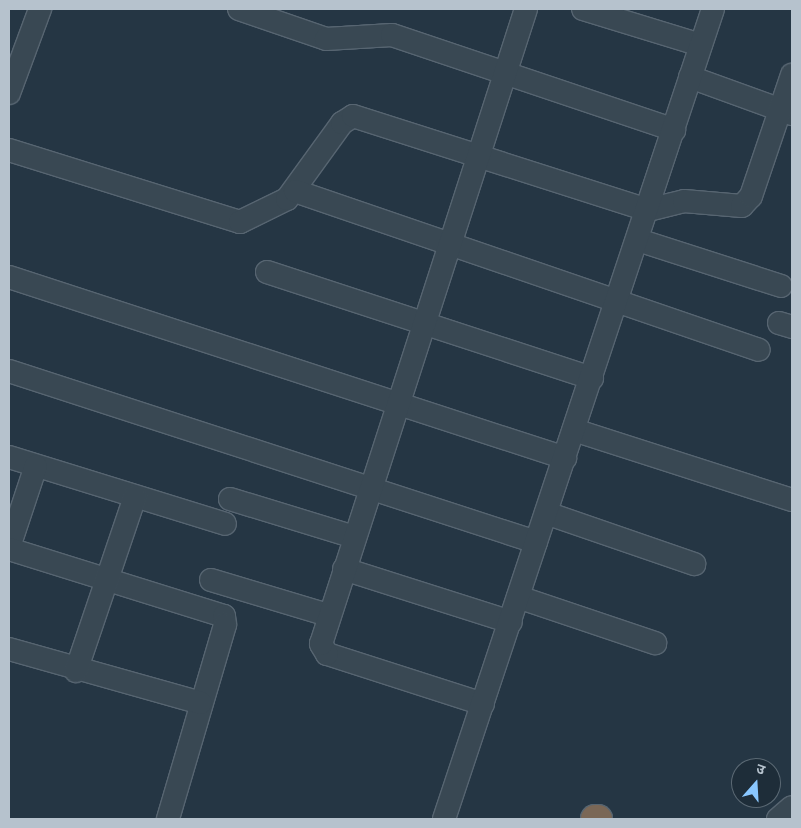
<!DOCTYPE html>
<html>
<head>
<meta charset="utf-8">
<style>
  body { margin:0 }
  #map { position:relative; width:801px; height:828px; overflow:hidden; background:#253644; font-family:"Nunito Sans","Noto Sans Devanagari",sans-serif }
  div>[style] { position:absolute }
  .roads { filter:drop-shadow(1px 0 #576571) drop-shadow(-1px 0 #576571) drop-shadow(0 1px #576571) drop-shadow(0 -1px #576571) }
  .minor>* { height:22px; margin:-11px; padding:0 11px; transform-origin:11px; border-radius:11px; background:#394853 }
  .highway>* { height:28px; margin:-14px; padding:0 14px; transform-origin:14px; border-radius:14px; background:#7a6756 }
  span { translate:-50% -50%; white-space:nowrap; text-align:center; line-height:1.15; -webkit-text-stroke:5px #1e2d39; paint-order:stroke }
  .frame { position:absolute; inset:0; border:10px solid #b6c2cd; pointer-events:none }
  .north { position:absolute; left:731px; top:758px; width:50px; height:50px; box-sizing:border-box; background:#1e2d39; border:1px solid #5b6974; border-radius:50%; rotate:19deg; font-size:14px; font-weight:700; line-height:20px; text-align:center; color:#b6c2cd }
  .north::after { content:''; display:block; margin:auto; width:18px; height:22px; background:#89c7ff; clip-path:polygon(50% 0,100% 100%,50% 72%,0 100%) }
</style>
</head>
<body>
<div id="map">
  <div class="roads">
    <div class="minor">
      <i style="left:239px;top:9px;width:92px;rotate:19deg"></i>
      <i style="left:326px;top:39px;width:66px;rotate:-3.5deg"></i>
      <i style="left:392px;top:35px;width:298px;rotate:18.6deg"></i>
      <i style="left:583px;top:9px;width:123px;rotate:17deg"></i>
      <i style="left:690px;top:77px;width:109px;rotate:19.9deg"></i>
      <i style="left:9px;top:93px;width:90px;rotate:-69.7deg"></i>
      <i style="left:9px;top:150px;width:242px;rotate:17.3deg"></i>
      <i style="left:240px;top:222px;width:52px;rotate:-26.1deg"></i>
      <i style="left:287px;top:199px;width:94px;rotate:-54.1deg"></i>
      <i style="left:342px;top:123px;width:13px;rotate:-32deg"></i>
      <i style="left:353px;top:116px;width:310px;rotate:17.7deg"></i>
      <i style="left:648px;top:210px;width:37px;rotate:-14deg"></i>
      <i style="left:684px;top:201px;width:58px;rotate:4.9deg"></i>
      <i style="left:742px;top:206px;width:13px;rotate:-48deg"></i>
      <i style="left:751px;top:196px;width:128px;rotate:-71.3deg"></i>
      <i style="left:295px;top:191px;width:490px;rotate:18.9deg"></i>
      <i style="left:638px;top:240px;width:150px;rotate:17.8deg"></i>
      <i style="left:267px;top:272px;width:342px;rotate:18.1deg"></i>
      <i style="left:9px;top:277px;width:585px;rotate:18.03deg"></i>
      <i style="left:779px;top:323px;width:14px;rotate:17deg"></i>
      <i style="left:9px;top:371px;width:554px;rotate:17.98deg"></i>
      <i style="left:574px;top:430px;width:229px;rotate:17.8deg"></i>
      <i style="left:9px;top:457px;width:226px;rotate:17.2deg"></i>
      <i style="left:230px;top:499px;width:130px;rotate:17deg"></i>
      <i style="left:546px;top:513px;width:157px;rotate:19deg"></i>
      <i style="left:9px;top:547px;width:85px;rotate:-71.6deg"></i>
      <i style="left:9px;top:549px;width:225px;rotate:17.3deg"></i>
      <i style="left:224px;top:616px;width:9px;rotate:84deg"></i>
      <i style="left:225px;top:625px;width:202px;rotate:106.4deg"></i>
      <i style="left:344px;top:569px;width:175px;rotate:17.6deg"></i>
      <i style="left:211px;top:580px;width:122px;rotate:16.7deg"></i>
      <i style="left:518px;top:597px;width:145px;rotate:18.6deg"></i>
      <i style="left:9px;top:649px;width:199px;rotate:15.7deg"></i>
      <i style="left:76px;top:671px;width:184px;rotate:-71.3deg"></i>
      <i style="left:483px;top:704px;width:164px;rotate:-162.2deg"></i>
      <i style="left:327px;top:654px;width:12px;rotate:-121deg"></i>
      <i style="left:321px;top:644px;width:667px;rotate:-72.11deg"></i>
      <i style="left:444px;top:819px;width:853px;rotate:-71.63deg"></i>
      <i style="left:778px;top:819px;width:18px;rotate:-41deg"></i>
    </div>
    <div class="highway">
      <i style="left:595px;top:819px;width:3px"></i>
    </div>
  </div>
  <div class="frame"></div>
  <div class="north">उ</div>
</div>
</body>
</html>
